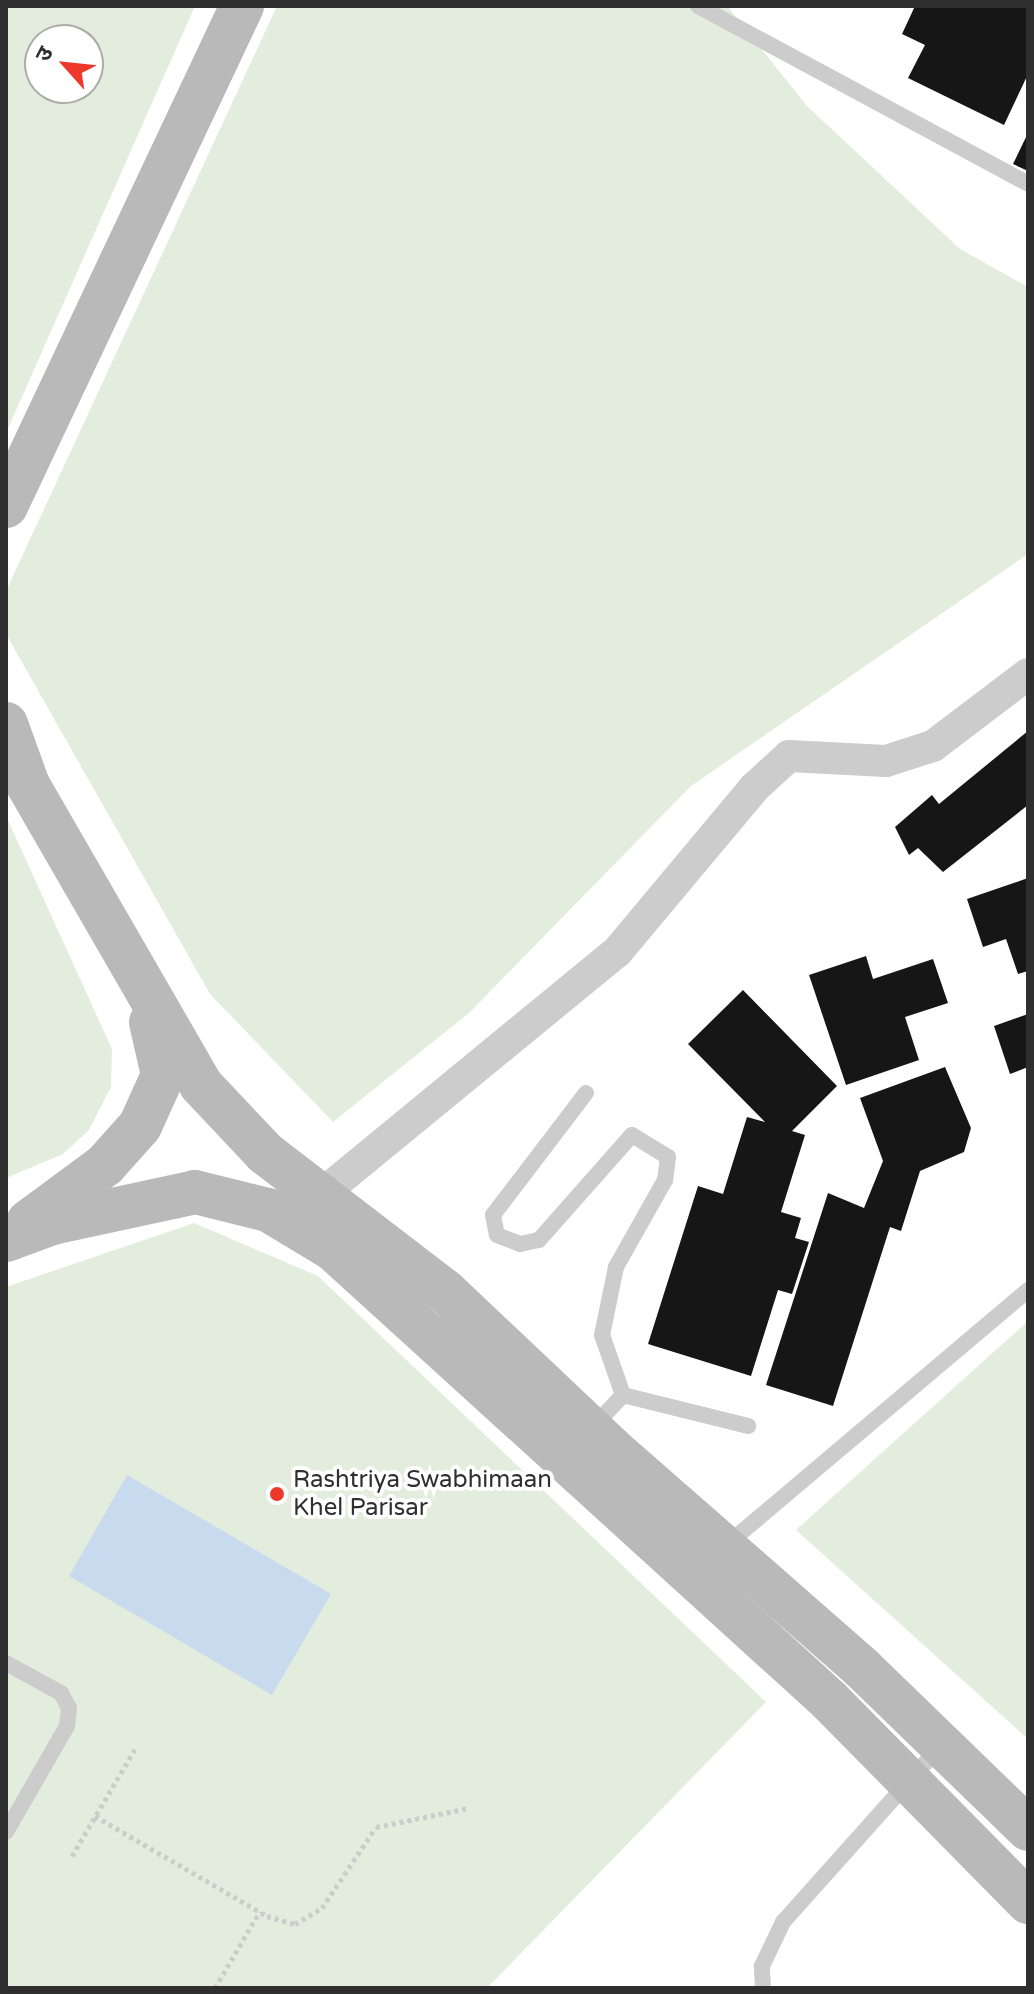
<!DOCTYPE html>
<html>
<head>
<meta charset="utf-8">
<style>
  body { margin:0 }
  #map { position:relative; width:1034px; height:1994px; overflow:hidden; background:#fff; font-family:"Varela Round","Noto Sans Devanagari",sans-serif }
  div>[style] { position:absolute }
  .green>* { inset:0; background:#e3eddd }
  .water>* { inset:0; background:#c8daee }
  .building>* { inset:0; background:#161616 }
  .path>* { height:5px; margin-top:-2.5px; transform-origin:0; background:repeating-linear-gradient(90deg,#ccc 0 4px,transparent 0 8px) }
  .lane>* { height:16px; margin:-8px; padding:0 8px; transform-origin:8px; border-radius:8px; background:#ccc }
  .street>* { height:32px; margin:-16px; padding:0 16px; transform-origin:16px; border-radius:16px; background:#ccc }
  .secondary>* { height:44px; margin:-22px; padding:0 22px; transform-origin:22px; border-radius:22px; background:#b9b9b9 }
  .dots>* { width:22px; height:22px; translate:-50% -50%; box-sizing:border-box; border:4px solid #fff; border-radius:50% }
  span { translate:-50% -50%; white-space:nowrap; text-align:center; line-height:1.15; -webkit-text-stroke:8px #fff; paint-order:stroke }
  .poi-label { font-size:24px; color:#2f2f2f }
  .left { translate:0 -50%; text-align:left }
  .frame { position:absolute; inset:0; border:8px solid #2f2f2f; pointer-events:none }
  .north { position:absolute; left:24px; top:24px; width:80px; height:80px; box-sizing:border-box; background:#fff; border:2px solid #acacac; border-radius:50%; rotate:297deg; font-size:22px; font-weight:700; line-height:32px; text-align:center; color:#2f2f2f }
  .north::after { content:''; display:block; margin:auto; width:28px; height:36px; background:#ed382b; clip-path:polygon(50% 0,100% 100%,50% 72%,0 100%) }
</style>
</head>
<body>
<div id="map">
  <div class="green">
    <i style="clip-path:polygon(evenodd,6px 6px,195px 6px,6px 433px,6px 6px,40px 40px,88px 40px,88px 88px,40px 88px,40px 40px)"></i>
    <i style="clip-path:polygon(277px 6px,727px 6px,807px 106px,960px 249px,1028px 287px,1028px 554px,691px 786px,469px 1013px,333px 1122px,210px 994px,6px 634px,6px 591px)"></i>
    <i style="clip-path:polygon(6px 816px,112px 1049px,111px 1087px,89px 1130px,63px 1154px,6px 1178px)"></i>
    <i style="clip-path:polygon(194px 1223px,318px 1276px,766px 1702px,487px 1988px,6px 1988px,6px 1287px)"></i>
    <i style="clip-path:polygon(1028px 1321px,1028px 1739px,796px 1530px)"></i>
  </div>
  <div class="water">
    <i style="clip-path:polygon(127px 1475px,331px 1594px,272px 1695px,69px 1576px)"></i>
  </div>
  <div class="building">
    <i style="clip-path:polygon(915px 6px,1028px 6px,1028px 74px,1004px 125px,908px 78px,925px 45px,902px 34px)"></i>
    <i style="clip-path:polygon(1028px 133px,1028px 171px,1013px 164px)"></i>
    <i style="clip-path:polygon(1028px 731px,1028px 805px,943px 872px,918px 848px,909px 855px,895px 827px,932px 795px,939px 804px)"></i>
    <i style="clip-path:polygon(1028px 878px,1028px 971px,1018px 974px,1006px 939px,983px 947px,967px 899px)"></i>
    <i style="clip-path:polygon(866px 956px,873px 979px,933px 959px,948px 1003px,905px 1017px,919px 1060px,846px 1085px,809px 975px)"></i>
    <i style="clip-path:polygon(743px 990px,837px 1086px,792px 1131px,805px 1135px,781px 1212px,801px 1218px,795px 1238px,809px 1242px,792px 1294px,778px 1290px,751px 1376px,648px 1344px,698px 1186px,723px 1194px,747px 1117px,765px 1122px,688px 1044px)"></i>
    <i style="clip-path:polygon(1028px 1014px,1028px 1067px,1010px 1074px,994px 1026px)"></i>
    <i style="clip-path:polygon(945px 1067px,971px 1128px,964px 1152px,920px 1171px,901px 1231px,890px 1227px,833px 1406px,766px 1385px,828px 1193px,864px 1208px,883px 1161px,860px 1098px)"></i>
  </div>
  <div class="path">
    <i style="left:95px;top:1816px;width:199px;rotate:30.2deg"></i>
    <i style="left:267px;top:1916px;width:29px;rotate:16deg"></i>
    <i style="left:295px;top:1924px;width:31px;rotate:-31deg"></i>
    <i style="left:322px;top:1908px;width:97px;rotate:-56.3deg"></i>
    <i style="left:376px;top:1827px;width:95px;rotate:-11.5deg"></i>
    <i style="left:72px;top:1856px;width:124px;rotate:-59.5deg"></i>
    <i style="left:215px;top:1988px;width:89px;rotate:-59.7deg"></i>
  </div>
  <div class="lane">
    <i style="left:698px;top:6px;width:375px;rotate:28.3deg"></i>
    <i style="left:586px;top:1093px;width:153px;rotate:127.3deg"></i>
    <i style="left:493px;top:1215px;width:20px;rotate:79deg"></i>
    <i style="left:497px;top:1235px;width:25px;rotate:21deg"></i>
    <i style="left:520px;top:1244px;width:19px;rotate:-12deg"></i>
    <i style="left:539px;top:1240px;width:140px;rotate:-48.5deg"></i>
    <i style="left:632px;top:1135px;width:42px;rotate:31.4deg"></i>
    <i style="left:668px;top:1157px;width:23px;rotate:97deg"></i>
    <i style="left:665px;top:1180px;width:100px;rotate:119.4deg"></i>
    <i style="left:616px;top:1267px;width:69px;rotate:101.6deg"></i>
    <i style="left:602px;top:1335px;width:64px;rotate:70.7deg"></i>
    <i style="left:592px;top:1428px;width:45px;rotate:-46.8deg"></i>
    <i style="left:623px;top:1395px;width:129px;rotate:13.9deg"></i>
    <i style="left:724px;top:1547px;width:398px;rotate:-40.2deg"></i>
    <i style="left:6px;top:1663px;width:63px;rotate:28.6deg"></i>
    <i style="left:61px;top:1693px;width:17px;rotate:62deg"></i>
    <i style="left:69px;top:1708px;width:18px;rotate:96deg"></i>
    <i style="left:67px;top:1726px;width:122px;rotate:119.9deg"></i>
    <i style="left:763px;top:1988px;width:22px;rotate:-93deg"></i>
    <i style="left:762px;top:1966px;width:49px;rotate:-64.5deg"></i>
    <i style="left:783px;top:1922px;width:237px;rotate:-48.2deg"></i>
  </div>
  <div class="street">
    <i style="left:322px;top:1194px;width:382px;rotate:-39.4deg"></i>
    <i style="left:617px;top:952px;width:214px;rotate:-50.1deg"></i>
    <i style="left:754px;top:788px;width:47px;rotate:-42.4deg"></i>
    <i style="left:789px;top:756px;width:97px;rotate:3deg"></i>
    <i style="left:886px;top:761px;width:49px;rotate:-17.7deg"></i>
    <i style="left:933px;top:746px;width:119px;rotate:-37.2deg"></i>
  </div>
  <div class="secondary">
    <i style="left:6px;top:506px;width:553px;rotate:-64.73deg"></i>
    <i style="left:6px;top:724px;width:65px;rotate:70.2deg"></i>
    <i style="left:28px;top:785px;width:346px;rotate:60deg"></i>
    <i style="left:201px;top:1085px;width:93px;rotate:46.7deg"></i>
    <i style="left:265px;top:1153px;width:227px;rotate:37.5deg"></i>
    <i style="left:445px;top:1291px;width:230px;rotate:43.4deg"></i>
    <i style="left:612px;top:1449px;width:332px;rotate:41.2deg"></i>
    <i style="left:862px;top:1668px;width:231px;rotate:44.1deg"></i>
    <i style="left:28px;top:1222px;width:96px;rotate:-36.5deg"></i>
    <i style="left:105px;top:1165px;width:52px;rotate:-48.1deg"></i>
    <i style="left:140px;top:1126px;width:56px;rotate:-65.7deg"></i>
    <i style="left:163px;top:1075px;width:54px;rotate:-102.8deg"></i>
    <i style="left:6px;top:1240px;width:49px;rotate:-20.3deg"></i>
    <i style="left:52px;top:1223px;width:146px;rotate:-12.2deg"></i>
    <i style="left:195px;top:1192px;width:75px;rotate:13.9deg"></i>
    <i style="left:268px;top:1210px;width:76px;rotate:31deg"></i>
    <i style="left:333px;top:1249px;width:670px;rotate:42.28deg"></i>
    <i style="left:829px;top:1700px;width:284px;rotate:45.4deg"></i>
  </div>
  <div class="dots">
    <i style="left:277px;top:1494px;background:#ed382b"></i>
  </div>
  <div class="poi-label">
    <span class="left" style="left:293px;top:1494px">Rashtriya Swabhimaan<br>Khel Parisar</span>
  </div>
  <div class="frame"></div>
  <div class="north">उ</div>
</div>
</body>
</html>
